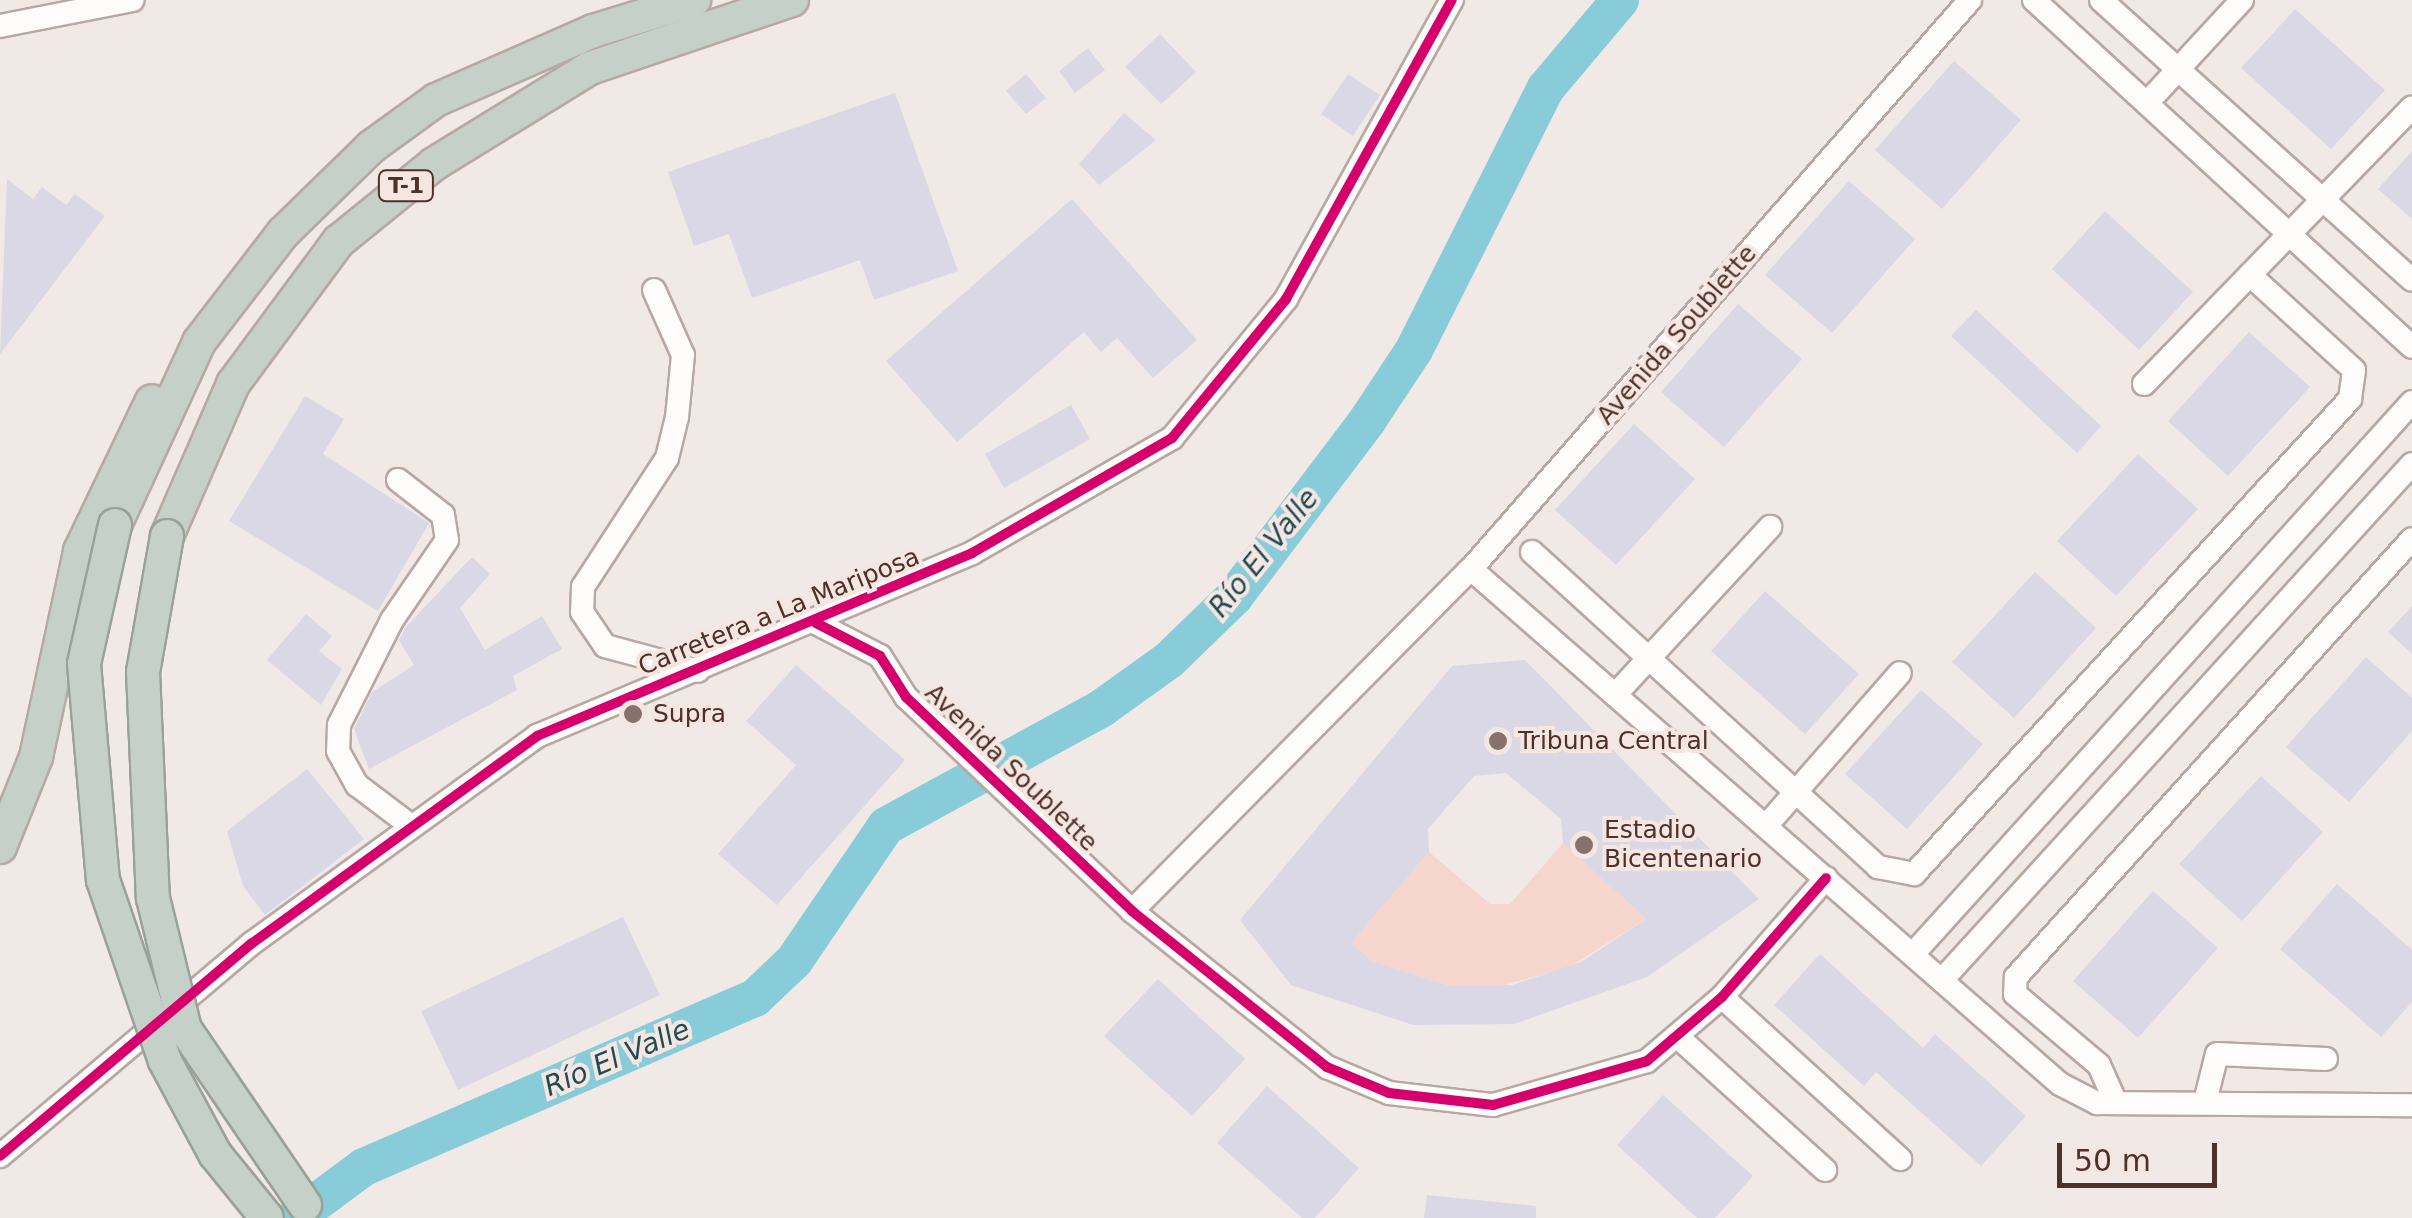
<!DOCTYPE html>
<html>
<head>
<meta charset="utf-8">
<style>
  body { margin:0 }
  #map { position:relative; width:2412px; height:1218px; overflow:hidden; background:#f1e9e6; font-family:"DejaVu Sans",sans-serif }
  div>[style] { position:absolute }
  .green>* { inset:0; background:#f6d5cd }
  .river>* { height:38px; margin:-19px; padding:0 19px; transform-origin:19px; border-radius:19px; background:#88cbd9 }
  .building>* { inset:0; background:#d9d8e4 }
  .roads { filter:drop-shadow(2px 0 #b8a8a4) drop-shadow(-2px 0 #b8a8a4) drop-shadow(0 2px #b8a8a4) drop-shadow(0 -2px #b8a8a4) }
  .minor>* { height:22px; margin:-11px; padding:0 11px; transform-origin:11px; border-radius:11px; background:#fdfcfb }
  .highway>* { height:32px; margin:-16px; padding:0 16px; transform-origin:16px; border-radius:16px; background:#c5d0c9 }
  .bridges { filter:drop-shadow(2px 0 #99a298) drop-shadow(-2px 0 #99a298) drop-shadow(0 2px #99a298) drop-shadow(0 -2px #99a298) }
  .highway-bridge>* { height:32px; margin:-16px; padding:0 16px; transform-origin:16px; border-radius:16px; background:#c5d0c9 }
  .cycleway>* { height:10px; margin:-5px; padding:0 5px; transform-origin:5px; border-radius:5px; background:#d6006c }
  .dots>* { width:28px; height:28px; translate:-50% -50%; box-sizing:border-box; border:5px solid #f5e6e2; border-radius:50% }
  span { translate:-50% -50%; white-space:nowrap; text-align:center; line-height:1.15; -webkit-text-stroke:8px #f5e6e2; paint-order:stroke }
  .shield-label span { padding:2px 8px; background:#f5e6e2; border:2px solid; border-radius:8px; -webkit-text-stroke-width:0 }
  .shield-label { font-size:22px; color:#4d312a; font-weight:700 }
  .street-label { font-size:25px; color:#4d312a }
  .poi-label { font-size:25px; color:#4d312a }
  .left { translate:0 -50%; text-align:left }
  .water-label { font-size:28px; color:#1f4b55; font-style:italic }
  .scale { position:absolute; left:2057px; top:1143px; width:160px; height:45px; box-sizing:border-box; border:5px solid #4d312a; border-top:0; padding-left:12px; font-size:30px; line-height:35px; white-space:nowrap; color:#4d312a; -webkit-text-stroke:8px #f5e6e2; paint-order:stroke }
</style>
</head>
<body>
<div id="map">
  <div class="green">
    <i style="clip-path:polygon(1563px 843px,1646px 919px,1569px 967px,1497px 987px,1450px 986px,1374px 962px,1351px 943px,1429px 852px,1490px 904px,1510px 904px)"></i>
  </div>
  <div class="river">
    <i style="left:295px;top:1218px;width:86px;rotate:-36.5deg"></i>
    <i style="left:364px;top:1167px;width:426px;rotate:-23.4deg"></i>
    <i style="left:755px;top:998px;width:54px;rotate:-43.5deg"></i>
    <i style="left:794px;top:961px;width:163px;rotate:-55.7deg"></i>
    <i style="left:886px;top:826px;width:246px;rotate:-28.6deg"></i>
    <i style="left:1102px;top:708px;width:82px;rotate:-35.6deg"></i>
    <i style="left:1169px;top:660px;width:91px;rotate:-44.1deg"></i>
    <i style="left:1234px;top:597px;width:221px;rotate:-52.9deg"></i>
    <i style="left:1367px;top:421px;width:85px;rotate:-56.5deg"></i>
    <i style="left:1414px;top:350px;width:293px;rotate:-63.3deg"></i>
    <i style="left:1546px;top:88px;width:115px;rotate:-49.9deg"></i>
  </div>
  <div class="building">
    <i style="clip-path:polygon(2295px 9px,2385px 90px,2331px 149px,2241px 68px)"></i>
    <i style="clip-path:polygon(1160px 34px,1196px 72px,1161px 104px,1125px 67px)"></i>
    <i style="clip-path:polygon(1088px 48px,1105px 70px,1075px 93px,1059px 71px)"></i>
    <i style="clip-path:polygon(1954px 61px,2021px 120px,1942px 209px,1875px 150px)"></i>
    <i style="clip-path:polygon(1026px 74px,1046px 98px,1026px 114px,1006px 91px)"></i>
    <i style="clip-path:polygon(1348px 74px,1380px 95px,1353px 136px,1321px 114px)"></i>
    <i style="clip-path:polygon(895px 93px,958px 271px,874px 300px,860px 260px,752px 298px,729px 234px,694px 246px,668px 172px)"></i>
    <i style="clip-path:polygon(1124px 113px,1156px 140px,1099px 185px,1079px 164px)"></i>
    <i style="clip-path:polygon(2412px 151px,2412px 219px,2378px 189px)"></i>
    <i style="clip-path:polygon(7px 179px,33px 199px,42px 187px,66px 205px,75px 194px,105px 216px,0 354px)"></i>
    <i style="clip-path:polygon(1849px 181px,1915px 239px,1832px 333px,1765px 275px)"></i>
    <i style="clip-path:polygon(1072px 199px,1197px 340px,1153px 378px,1117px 338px,1101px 352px,1084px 332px,957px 442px,886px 361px)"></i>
    <i style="clip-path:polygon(2105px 211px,2193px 292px,2139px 350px,2052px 269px)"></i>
    <i style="clip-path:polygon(1738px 304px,1802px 359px,1724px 447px,1661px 392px)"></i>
    <i style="clip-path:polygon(1976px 310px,2101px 426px,2077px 453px,1951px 336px)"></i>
    <i style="clip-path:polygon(2249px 332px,2310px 387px,2228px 476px,2168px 421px)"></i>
    <i style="clip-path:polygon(305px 396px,344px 419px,323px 454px,429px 523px,378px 611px,229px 521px)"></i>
    <i style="clip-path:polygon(1071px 405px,1090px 439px,1004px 488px,985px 454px)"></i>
    <i style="clip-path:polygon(1634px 424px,1695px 479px,1616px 565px,1555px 510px)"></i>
    <i style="clip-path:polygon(2138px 454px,2198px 509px,2116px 596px,2057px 541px)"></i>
    <i style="clip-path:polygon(472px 557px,490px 574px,460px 608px,485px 650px,542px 616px,562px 649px,513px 676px,517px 690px,369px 769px,354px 729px,372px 692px,414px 665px,399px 640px,405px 628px)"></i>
    <i style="clip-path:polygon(2035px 572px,2096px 628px,2014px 718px,1952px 662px)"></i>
    <i style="clip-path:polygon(1765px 591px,1859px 674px,1805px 734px,1711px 651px)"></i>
    <i style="clip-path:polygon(2412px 606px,2412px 654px,2388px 632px)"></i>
    <i style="clip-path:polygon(306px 614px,332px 636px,319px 651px,342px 669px,321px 705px,267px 660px)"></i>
    <i style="clip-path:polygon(2366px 657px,2412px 698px,2412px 731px,2349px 802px,2286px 747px)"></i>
    <i style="clip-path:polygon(evenodd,1525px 660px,1759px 899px,1647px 977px,1514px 1024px,1413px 1025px,1291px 985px,1240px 920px,1452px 666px,1525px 660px,1506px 773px,1561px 819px,1563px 843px,1646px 919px,1581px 962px,1512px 985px,1450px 986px,1374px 962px,1351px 943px,1429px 852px,1428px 829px,1474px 776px,1506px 773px)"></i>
    <i style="clip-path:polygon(796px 665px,905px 760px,777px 905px,718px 854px,796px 765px,746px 721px)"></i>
    <i style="clip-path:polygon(1921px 690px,1983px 744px,1907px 829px,1845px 774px)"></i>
    <i style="clip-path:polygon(307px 769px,364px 839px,265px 915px,243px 886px,227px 831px)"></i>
    <i style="clip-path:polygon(2261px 776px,2323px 832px,2242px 921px,2179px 864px)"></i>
    <i style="clip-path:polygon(2337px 884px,2412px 950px,2412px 1002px,2381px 1037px,2280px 949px)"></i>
    <i style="clip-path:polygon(2153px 891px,2218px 948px,2138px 1038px,2073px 981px)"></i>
    <i style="clip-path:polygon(623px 917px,660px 995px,458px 1090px,421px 1011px)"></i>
    <i style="clip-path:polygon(1820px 954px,1923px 1048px,1935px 1034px,2026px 1116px,1981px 1166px,1876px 1072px,1864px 1086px,1774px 1005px)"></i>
    <i style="clip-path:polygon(1158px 979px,1245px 1059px,1192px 1116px,1104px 1036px)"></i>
    <i style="clip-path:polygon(1267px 1086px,1359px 1168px,1315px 1218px,1302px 1218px,1217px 1143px)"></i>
    <i style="clip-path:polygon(1663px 1095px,1753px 1176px,1715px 1218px,1697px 1218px,1617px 1145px)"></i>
    <i style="clip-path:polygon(1427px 1195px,1536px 1206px,1536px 1218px,1424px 1218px)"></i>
  </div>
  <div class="roads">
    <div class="minor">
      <i style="left:2034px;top:0;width:513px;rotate:42.55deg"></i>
      <i style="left:2101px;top:0;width:418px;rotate:42deg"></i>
      <i style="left:0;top:26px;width:135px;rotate:-11.1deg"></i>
      <i style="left:2147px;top:103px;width:140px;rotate:-47.3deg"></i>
      <i style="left:654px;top:290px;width:71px;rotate:66deg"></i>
      <i style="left:683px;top:355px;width:62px;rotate:95.5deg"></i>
      <i style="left:677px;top:417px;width:42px;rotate:103.7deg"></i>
      <i style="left:667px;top:458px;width:154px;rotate:123.1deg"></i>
      <i style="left:583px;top:587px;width:25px;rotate:92deg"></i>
      <i style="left:582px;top:612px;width:41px;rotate:55.9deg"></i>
      <i style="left:605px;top:646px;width:96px;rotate:15deg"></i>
      <i style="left:2144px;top:384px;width:385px;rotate:-45.9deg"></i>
      <i style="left:398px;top:480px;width:57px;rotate:37.9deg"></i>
      <i style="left:443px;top:515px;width:25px;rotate:81deg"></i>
      <i style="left:447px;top:540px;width:97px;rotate:124.5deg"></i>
      <i style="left:392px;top:620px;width:118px;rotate:116.8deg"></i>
      <i style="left:339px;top:725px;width:26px;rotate:92deg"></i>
      <i style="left:338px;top:751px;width:39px;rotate:61deg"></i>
      <i style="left:357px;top:785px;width:68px;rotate:37.2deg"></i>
      <i style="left:1532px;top:552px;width:468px;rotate:42.3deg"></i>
      <i style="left:1878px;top:867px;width:37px;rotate:11deg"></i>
      <i style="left:1914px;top:874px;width:645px;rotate:-47.45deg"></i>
      <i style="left:2350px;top:399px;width:29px;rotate:-82deg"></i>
      <i style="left:2354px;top:370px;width:141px;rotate:-137.6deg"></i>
      <i style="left:1471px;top:569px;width:782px;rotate:41.17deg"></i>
      <i style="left:2060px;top:1084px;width:42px;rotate:27.2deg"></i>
      <i style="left:2097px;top:1103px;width:315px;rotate:0.4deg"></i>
      <i style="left:816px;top:623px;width:72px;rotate:27.3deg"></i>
      <i style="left:880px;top:656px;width:49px;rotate:57.6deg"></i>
      <i style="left:906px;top:697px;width:311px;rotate:43.4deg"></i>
      <i style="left:1132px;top:911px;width:250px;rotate:38.7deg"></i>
      <i style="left:1327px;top:1067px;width:67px;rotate:22.8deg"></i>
      <i style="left:1389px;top:1093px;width:105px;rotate:6.6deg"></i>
      <i style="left:1493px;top:1105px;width:160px;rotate:-15.9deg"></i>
      <i style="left:1647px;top:1061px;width:99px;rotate:-40.5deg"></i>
      <i style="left:1722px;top:997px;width:158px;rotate:-48.8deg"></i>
      <i style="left:1615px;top:695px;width:229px;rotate:-47.3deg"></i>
      <i style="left:1766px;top:826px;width:203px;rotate:-48.8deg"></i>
      <i style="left:1132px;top:911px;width:482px;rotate:-45.3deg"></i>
      <i style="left:1471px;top:569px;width:757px;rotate:-48.75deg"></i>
      <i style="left:1913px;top:954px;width:744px;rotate:-47.89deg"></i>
      <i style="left:1942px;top:980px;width:698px;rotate:-47.67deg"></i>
      <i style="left:1722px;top:997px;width:241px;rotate:42.3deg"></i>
      <i style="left:1679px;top:1038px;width:197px;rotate:42.1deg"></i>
      <i style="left:2205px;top:1102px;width:49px;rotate:-76deg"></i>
      <i style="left:2217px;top:1054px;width:109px;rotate:2.6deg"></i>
      <i style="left:2116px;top:1103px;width:42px;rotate:-114.1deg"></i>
      <i style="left:2099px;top:1065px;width:110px;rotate:-139.8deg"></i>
      <i style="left:2015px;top:994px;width:17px;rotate:-87deg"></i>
      <i style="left:2016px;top:977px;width:590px;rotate:-47.88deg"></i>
      <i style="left:0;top:1156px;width:329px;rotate:-40.2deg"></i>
      <i style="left:251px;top:944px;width:354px;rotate:-36deg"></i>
      <i style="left:537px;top:736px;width:472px;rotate:-22.8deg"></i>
      <i style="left:972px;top:553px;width:231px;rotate:-29.9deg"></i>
      <i style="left:1172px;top:438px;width:180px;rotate:-50.6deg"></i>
      <i style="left:1286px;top:299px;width:342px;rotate:-61deg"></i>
    </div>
    <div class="highway">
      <i style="left:115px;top:525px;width:201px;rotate:-65.3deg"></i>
      <i style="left:199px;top:342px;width:138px;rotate:-52.4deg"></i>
      <i style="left:283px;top:233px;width:123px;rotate:-44.3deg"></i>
      <i style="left:371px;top:147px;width:80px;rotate:-35.9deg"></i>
      <i style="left:436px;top:100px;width:171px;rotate:-23.7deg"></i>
      <i style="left:593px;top:31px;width:106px;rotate:-17.1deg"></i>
      <i style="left:167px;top:536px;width:166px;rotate:-66.5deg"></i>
      <i style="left:233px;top:384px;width:178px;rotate:-53.5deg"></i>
      <i style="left:339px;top:241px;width:122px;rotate:-39deg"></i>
      <i style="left:434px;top:164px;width:183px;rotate:-31.6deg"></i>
      <i style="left:590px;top:68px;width:213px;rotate:-18.6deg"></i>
      <i style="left:0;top:847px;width:97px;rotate:-68.2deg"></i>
      <i style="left:36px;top:757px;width:211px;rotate:-77.9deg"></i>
      <i style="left:80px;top:551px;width:166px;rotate:-64.4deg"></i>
    </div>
  </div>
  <div class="bridges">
    <div class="highway-bridge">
      <i style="left:115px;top:525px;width:142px;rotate:102.6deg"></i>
      <i style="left:84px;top:664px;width:217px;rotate:85deg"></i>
      <i style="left:103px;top:880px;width:191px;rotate:71.1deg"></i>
      <i style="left:165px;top:1061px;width:106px;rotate:61.7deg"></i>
      <i style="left:215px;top:1154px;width:82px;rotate:50.9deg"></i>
      <i style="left:167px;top:536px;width:138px;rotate:100deg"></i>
      <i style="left:143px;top:672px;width:226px;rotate:87.5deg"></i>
      <i style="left:153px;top:898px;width:135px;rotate:76.3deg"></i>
      <i style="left:185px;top:1029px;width:213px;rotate:55.7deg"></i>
    </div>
  </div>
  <div class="cycleway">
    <i style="left:816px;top:623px;width:72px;rotate:27.3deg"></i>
    <i style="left:880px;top:656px;width:49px;rotate:57.6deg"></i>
    <i style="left:906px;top:697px;width:311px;rotate:43.4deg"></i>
    <i style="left:1132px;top:911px;width:250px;rotate:38.7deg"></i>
    <i style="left:1327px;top:1067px;width:67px;rotate:22.8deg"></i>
    <i style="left:1389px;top:1093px;width:105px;rotate:6.6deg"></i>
    <i style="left:1493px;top:1105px;width:160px;rotate:-15.9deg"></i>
    <i style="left:1647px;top:1061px;width:99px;rotate:-40.5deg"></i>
    <i style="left:1722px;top:997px;width:158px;rotate:-48.8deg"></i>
    <i style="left:0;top:1156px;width:329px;rotate:-40.2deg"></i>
    <i style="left:251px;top:944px;width:354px;rotate:-36deg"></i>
    <i style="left:537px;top:736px;width:472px;rotate:-22.8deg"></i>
    <i style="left:972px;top:553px;width:231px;rotate:-29.9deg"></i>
    <i style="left:1172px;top:438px;width:180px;rotate:-50.6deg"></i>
    <i style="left:1286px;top:299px;width:342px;rotate:-61deg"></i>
  </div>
  <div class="dots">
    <i style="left:633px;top:714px;background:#86716c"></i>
    <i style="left:1498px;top:741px;background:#86716c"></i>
    <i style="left:1584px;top:845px;background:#86716c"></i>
  </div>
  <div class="shield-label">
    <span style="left:406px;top:186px">T-1</span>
  </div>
  <div class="street-label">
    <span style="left:1677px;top:335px;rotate:-49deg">Avenida Soublette</span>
    <span style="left:779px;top:612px;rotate:-22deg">Carretera a La Mariposa</span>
    <span style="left:1011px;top:768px;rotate:44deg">Avenida Soublette</span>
  </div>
  <div class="poi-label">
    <span class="left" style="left:653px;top:714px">Supra</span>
    <span class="left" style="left:1518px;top:741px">Tribuna Central</span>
    <span class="left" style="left:1604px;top:845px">Estadio<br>Bicentenario</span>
  </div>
  <div class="water-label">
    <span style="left:1264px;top:553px;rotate:-51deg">Río El Valle</span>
    <span style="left:617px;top:1058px;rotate:-23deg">Río El Valle</span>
  </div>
  <div class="scale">50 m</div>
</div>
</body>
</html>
